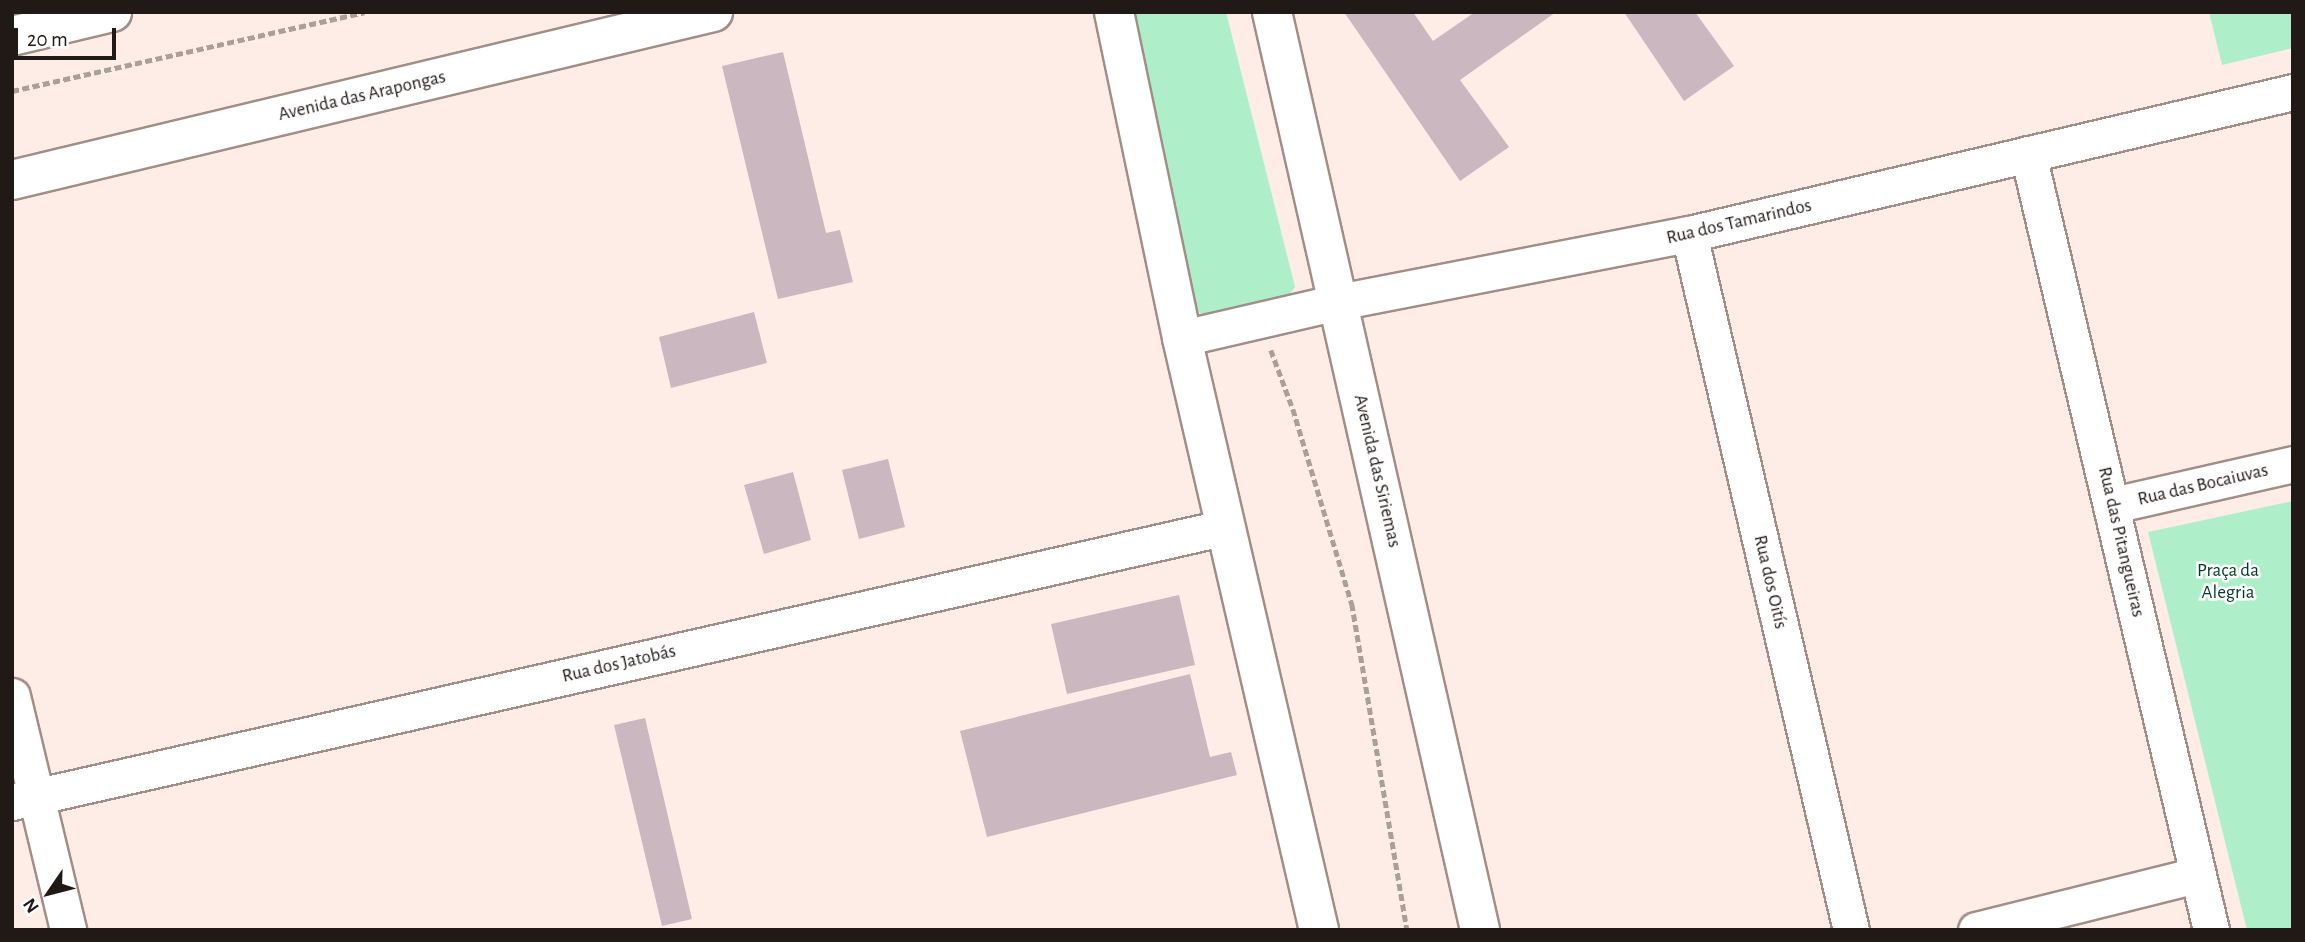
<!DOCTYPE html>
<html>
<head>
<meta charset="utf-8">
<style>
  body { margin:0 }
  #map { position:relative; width:2305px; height:942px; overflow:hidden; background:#fdede6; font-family:"Alegreya Sans",sans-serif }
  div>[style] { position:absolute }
  .green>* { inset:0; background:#aeefca }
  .building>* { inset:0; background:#cbb7bf }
  .path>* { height:4.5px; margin-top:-2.25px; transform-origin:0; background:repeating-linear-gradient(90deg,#ab9f99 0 7px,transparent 0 10.5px) }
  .roads { filter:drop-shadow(2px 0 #a18e86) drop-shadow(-2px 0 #a18e86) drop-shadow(0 2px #a18e86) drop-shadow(0 -2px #a18e86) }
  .minor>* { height:35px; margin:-17.5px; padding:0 17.5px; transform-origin:17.5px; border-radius:17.5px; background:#fff }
  .tertiary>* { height:38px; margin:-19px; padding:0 19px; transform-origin:19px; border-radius:19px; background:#fff }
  span { translate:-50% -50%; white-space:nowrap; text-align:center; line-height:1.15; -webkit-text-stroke:5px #fefefe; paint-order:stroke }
  .street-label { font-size:19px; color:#201916 }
  .park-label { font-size:19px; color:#013b23 }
  .frame { position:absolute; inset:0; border:14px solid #201916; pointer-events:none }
  .north { position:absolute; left:14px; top:858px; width:70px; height:70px; -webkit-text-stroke:5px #fefefe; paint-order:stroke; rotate:235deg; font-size:19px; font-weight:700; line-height:28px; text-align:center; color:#201916 }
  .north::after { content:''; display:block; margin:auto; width:24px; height:32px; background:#201916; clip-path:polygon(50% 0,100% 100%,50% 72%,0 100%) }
  .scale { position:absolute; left:14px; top:28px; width:102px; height:32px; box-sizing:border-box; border:4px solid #201916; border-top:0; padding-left:9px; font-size:21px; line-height:24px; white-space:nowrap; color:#201916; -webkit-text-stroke:5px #fefefe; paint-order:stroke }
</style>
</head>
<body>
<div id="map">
  <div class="green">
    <i style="clip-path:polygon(1127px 12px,1226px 12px,1295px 287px,1285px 301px,1212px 321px,1197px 311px)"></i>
    <i style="clip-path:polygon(2209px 12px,2293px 12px,2293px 48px,2222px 65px)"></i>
    <i style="clip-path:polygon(2293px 501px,2293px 930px,2247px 930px,2148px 532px)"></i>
  </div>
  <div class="building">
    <i style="clip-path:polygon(1344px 12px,1413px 12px,1433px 41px,1475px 12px,1556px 12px,1460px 80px,1509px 147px,1460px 181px)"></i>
    <i style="clip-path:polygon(1624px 12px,1695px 12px,1734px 66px,1684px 101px)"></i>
    <i style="clip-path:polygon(783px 52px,826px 233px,840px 230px,853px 282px,778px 299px,722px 66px)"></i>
    <i style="clip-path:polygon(754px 312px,767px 363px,671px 388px,659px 337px)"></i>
    <i style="clip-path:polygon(888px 459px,905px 527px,859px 539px,842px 470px)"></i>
    <i style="clip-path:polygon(793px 472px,811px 540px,764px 554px,744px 485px)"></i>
    <i style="clip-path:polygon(1179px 595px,1195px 665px,1067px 694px,1051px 624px)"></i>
    <i style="clip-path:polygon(1190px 674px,1210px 757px,1231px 752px,1237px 775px,987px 837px,960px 731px)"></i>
    <i style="clip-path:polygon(645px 718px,692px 919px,662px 926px,614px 725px)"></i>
  </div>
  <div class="path">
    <i style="left:12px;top:91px;width:361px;rotate:-12.6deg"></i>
    <i style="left:1271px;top:350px;width:63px;rotate:69.6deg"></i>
    <i style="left:1293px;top:409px;width:204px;rotate:73.2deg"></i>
    <i style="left:1352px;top:604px;width:331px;rotate:80.4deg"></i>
  </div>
  <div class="roads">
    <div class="minor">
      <i style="left:2028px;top:154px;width:797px;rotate:76.73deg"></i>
      <i style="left:1689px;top:234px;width:715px;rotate:76.9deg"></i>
      <i style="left:1182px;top:338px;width:160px;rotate:-13deg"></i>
      <i style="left:1338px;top:302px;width:358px;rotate:-11deg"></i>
      <i style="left:1689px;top:234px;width:620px;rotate:-13.23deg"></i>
      <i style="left:2113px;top:505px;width:185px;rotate:-12.8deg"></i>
      <i style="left:12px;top:696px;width:241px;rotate:76.5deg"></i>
      <i style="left:12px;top:802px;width:1245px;rotate:-12.76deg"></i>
      <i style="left:1976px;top:930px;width:228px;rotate:-14deg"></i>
    </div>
    <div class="tertiary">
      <i style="left:1114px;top:12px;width:333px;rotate:78.2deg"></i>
      <i style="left:1182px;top:338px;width:608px;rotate:76.97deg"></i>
      <i style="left:1272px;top:12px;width:941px;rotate:77.23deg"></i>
      <i style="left:12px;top:36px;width:103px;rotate:-13.5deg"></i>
      <i style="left:12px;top:180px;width:721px;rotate:-13.48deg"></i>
    </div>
  </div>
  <div class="street-label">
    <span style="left:362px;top:96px;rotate:-13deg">Avenida das Arapongas</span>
    <span style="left:1739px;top:222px;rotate:-13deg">Rua dos Tamarindos</span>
    <span style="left:1377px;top:471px;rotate:77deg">Avenida das Siriemas</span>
    <span style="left:2203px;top:485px;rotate:-13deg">Rua das Bocaiuvas</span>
    <span style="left:2121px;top:542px;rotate:77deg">Rua das Pitangueiras</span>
    <span style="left:1770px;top:582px;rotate:77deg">Rua dos Oitís</span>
    <span style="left:619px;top:664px;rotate:-13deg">Rua dos Jatobás</span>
  </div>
  <div class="park-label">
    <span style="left:2228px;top:582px">Praça da<br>Alegria</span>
  </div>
  <div class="frame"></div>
  <div class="north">N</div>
  <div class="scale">20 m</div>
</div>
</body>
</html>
